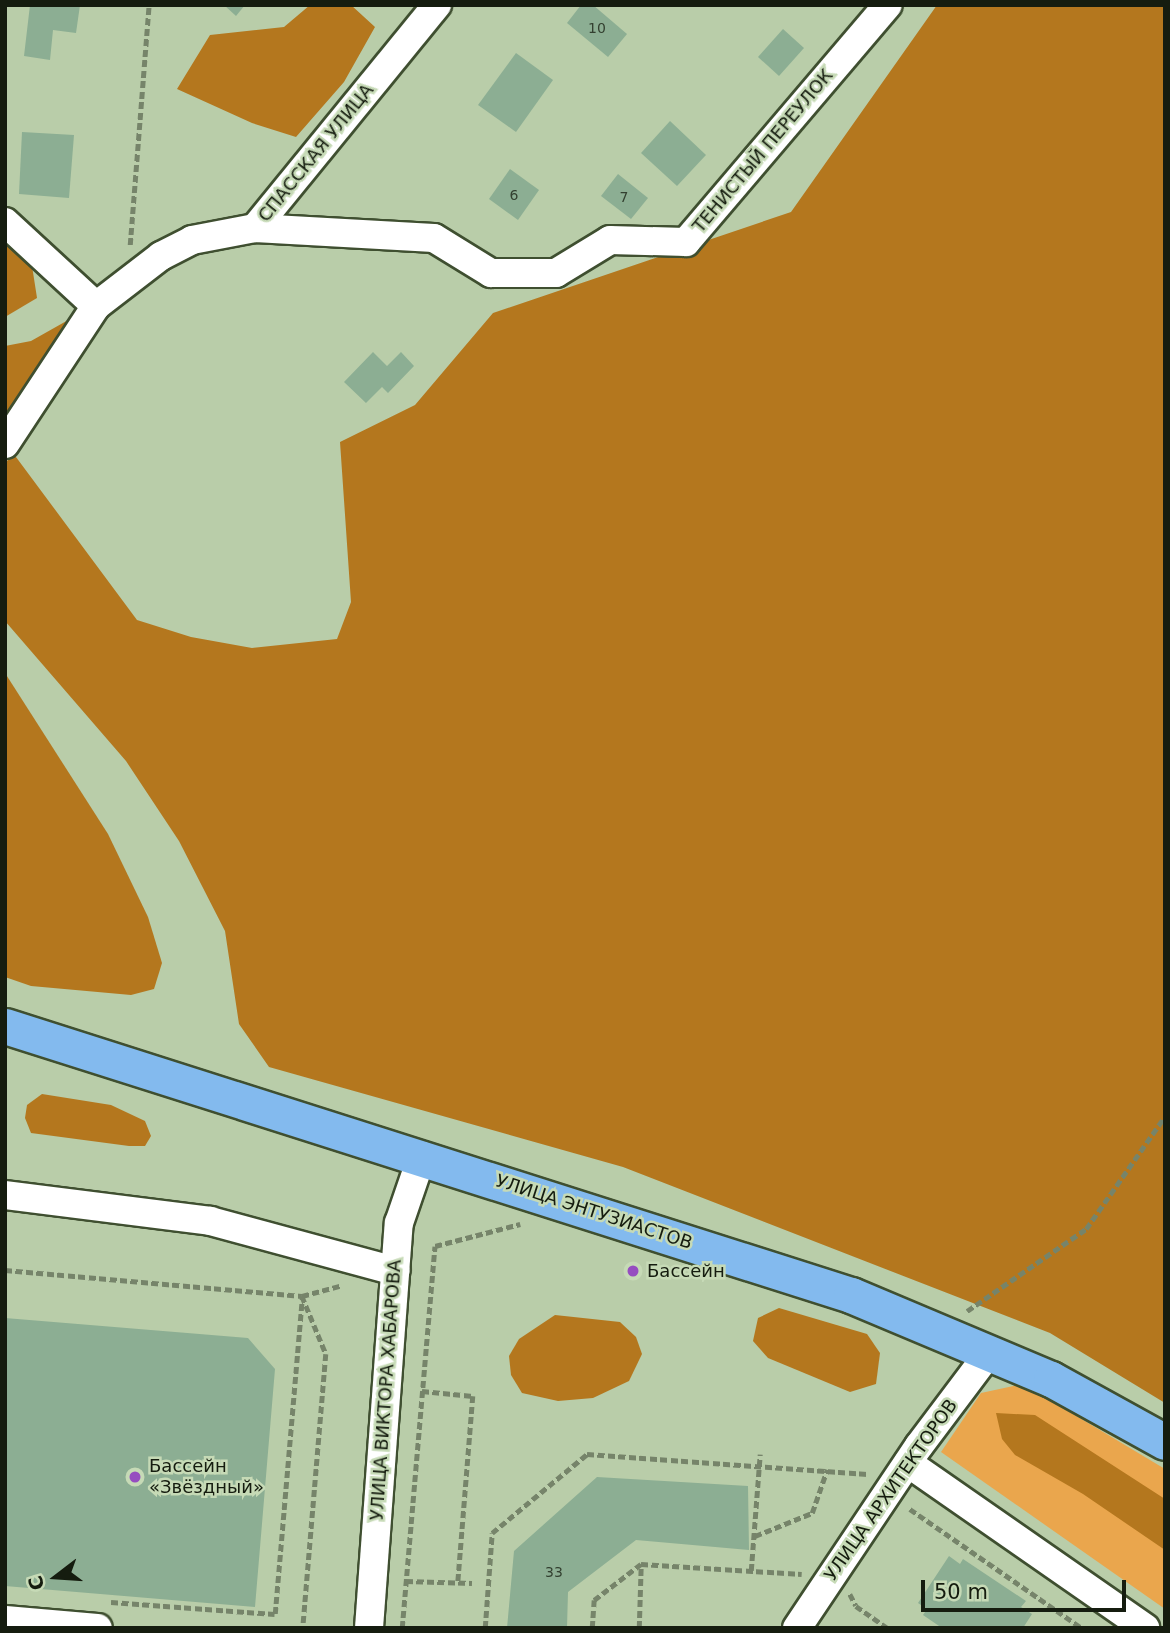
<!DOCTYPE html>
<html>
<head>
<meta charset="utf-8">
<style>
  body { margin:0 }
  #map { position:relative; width:1170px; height:1633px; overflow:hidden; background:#b9cda9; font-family:"DejaVu Sans",sans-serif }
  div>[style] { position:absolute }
  .green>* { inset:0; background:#eaa64d }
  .forest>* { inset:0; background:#b4771e }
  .building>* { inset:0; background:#8cae93 }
  .path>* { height:4.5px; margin-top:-2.25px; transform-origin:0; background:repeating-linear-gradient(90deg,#76846a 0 7px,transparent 0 10.5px) }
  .roads { filter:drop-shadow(2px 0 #3f4f30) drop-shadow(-2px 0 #3f4f30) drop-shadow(0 2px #3f4f30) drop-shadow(0 -2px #3f4f30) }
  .minor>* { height:28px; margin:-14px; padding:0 14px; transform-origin:14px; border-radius:14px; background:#fff }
  .major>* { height:35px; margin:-17.5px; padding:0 17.5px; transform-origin:17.5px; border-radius:17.5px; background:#83baee }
  .dots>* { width:19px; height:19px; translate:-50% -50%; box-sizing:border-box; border:4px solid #c6dab6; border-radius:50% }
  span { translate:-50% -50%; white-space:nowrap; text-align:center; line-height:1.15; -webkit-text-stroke:5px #c6dab6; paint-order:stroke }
  .number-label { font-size:14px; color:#334030 }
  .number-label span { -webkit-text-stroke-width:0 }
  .street-label { font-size:18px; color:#151c0f }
  .poi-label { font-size:18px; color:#151c0f }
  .left { translate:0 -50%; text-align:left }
  .frame { position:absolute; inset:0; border:7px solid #151c0f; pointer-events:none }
  .north { position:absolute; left:21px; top:1542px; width:70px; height:70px; -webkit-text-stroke:5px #c6dab6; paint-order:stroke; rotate:253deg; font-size:19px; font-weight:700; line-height:28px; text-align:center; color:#151c0f }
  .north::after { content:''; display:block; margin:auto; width:24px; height:32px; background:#151c0f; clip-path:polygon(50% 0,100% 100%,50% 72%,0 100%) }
  .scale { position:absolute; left:921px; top:1580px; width:205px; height:32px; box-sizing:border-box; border:4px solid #151c0f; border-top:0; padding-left:9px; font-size:21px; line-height:24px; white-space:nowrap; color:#151c0f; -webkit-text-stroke:5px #c6dab6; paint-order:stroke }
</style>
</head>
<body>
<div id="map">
  <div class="green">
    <i style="clip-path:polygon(1023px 1384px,1165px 1469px,1165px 1609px,941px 1452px,981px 1393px)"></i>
  </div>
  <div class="forest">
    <i style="clip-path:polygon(310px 5px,351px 5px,375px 27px,344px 82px,296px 137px,252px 123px,177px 89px,210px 35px,284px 27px)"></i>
    <i style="clip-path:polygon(937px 5px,1165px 5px,1165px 1403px,1050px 1333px,623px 1167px,269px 1067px,239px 1024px,225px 931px,179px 841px,126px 761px,5px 621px,5px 464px,13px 453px,137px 620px,191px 637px,252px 648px,337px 639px,351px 602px,340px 442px,415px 405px,493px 313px,791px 212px)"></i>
    <i style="clip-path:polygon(5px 243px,16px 244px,32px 266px,37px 298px,5px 317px)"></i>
    <i style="clip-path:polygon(70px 319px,5px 425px,5px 346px,31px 341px)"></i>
    <i style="clip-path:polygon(5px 673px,108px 834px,148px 917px,162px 963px,154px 989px,131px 995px,31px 986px,5px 977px)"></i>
    <i style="clip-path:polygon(42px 1094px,111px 1105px,145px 1121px,151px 1136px,145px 1146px,129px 1146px,31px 1133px,25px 1118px,27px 1105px)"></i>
    <i style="clip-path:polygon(779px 1308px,867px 1334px,880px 1353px,876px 1384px,850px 1392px,768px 1358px,753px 1341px,758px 1318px)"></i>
    <i style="clip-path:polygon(555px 1315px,620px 1322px,636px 1337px,642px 1354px,629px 1381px,593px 1398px,558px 1401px,522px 1393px,511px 1375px,509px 1356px,519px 1339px)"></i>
    <i style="clip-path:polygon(996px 1413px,1035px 1415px,1165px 1499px,1165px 1550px,1083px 1494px,1015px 1455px,1002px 1439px)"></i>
  </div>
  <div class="building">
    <i style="clip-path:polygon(30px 5px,80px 5px,76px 33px,53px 30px,50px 60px,24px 56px)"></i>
    <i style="clip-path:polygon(224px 5px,245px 5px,236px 16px)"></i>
    <i style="clip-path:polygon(581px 5px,593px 5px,627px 34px,608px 57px,567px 23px)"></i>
    <i style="clip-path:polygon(783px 29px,804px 48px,779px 76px,758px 57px)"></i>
    <i style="clip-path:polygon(516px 53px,553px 80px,516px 132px,478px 105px)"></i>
    <i style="clip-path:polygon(670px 121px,706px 155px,677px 186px,641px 153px)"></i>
    <i style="clip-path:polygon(22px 132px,74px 135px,69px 198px,19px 194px)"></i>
    <i style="clip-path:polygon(510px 169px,539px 190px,518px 220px,489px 199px)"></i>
    <i style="clip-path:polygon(618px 174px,648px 198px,631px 219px,601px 196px)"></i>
    <i style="clip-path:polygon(373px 352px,387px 366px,401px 352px,414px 366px,388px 393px,382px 387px,366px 403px,344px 382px)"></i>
    <i style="clip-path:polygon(5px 1318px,248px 1338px,261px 1353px,275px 1369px,255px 1607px,5px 1586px)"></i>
    <i style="clip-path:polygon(597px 1477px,748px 1486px,749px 1550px,636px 1540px,568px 1592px,567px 1628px,507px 1628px,514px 1551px)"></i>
    <i style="clip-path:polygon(949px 1556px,960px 1564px,963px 1559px,1026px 1601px,1021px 1607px,1032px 1614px,1023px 1628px,942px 1628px,923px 1615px,927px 1609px,918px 1603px)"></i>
  </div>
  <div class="path">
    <i style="left:130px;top:245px;width:241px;rotate:-85.5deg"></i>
    <i style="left:5px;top:1270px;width:298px;rotate:5deg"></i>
    <i style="left:302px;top:1296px;width:63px;rotate:67.5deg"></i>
    <i style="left:326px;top:1354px;width:275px;rotate:94.8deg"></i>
    <i style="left:967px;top:1311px;width:145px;rotate:-34.6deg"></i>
    <i style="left:1086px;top:1229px;width:138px;rotate:-55deg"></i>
    <i style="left:422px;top:1391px;width:51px;rotate:5.6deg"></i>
    <i style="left:473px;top:1396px;width:188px;rotate:94.6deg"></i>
    <i style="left:910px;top:1509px;width:209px;rotate:34.7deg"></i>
    <i style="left:755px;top:1536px;width:61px;rotate:-22deg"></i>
    <i style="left:812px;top:1513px;width:46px;rotate:-70.8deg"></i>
    <i style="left:751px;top:1571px;width:117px;rotate:-85.6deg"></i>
    <i style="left:406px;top:1581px;width:66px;rotate:1.7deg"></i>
    <i style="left:850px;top:1594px;width:13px;rotate:63deg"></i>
    <i style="left:856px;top:1606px;width:39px;rotate:35deg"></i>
    <i style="left:111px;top:1602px;width:164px;rotate:4.2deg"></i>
    <i style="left:275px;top:1614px;width:319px;rotate:-85.1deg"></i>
    <i style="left:302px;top:1296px;width:39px;rotate:-15deg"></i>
    <i style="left:402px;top:1628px;width:383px;rotate:-85.1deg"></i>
    <i style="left:435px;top:1246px;width:88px;rotate:-14.5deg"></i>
    <i style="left:485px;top:1628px;width:95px;rotate:-85.8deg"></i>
    <i style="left:492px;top:1533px;width:124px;rotate:-39.7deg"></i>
    <i style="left:587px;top:1454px;width:281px;rotate:4.1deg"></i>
    <i style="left:592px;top:1628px;width:28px;rotate:-86deg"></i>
    <i style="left:594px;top:1600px;width:59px;rotate:-37.5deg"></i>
    <i style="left:641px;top:1564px;width:161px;rotate:3.6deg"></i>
    <i style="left:639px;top:1628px;width:64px;rotate:-88.2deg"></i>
  </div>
  <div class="roads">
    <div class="minor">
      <i style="left:5px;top:222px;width:124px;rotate:42.7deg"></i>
      <i style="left:255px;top:228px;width:179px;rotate:3.2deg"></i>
      <i style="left:434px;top:238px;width:67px;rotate:31.6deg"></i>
      <i style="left:491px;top:273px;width:65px"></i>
      <i style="left:556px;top:273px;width:63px;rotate:-31.4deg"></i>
      <i style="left:610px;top:240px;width:76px;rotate:1.5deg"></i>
      <i style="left:686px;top:242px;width:311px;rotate:-49.6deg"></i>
      <i style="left:5px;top:444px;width:165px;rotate:-56.6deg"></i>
      <i style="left:96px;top:306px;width:82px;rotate:-37.6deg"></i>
      <i style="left:161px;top:256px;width:35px;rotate:-27deg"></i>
      <i style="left:192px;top:240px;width:64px;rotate:-10.8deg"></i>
      <i style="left:255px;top:228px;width:288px;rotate:-50.8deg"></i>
      <i style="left:5px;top:1195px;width:207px;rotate:7.2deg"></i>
      <i style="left:210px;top:1221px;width:192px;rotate:15.1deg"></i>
      <i style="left:908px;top:1463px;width:289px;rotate:34.8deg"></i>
      <i style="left:5px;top:1620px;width:93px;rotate:4.9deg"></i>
      <i style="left:369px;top:1628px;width:406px;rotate:-85.8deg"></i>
      <i style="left:399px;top:1223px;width:71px;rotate:-71.1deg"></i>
      <i style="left:797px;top:1628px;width:219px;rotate:-56.2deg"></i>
      <i style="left:919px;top:1446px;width:115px;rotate:-53.1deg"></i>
    </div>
    <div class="major">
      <i style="left:5px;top:1026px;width:888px;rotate:17.64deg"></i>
      <i style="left:851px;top:1295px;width:217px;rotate:22.8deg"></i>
      <i style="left:1051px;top:1379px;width:130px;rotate:28.9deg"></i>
    </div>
  </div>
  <div class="dots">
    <i style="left:633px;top:1271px;background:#964dc0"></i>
    <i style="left:135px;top:1477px;background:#964dc0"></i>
  </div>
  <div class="number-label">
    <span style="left:597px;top:28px">10</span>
    <span style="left:514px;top:195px">6</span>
    <span style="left:624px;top:197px">7</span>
    <span style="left:554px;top:1572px">33</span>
  </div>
  <div class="street-label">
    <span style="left:763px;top:151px;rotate:-50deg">ТЕНИСТЫЙ ПЕРЕУЛОК</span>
    <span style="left:316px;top:153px;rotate:-51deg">СПАССКАЯ УЛИЦА</span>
    <span style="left:594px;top:1212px;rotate:18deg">УЛИЦА ЭНТУЗИАСТОВ</span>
    <span style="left:386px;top:1390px;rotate:-86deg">УЛИЦА ВИКТОРА ХАБАРОВА</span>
    <span style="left:891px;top:1490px;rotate:-55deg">УЛИЦА АРХИТЕКТОРОВ</span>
  </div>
  <div class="poi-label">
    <span class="left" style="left:647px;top:1271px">Бассейн</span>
    <span class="left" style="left:149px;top:1477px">Бассейн<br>«Звёздный»</span>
  </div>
  <div class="frame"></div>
  <div class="north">С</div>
  <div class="scale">50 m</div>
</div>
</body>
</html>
